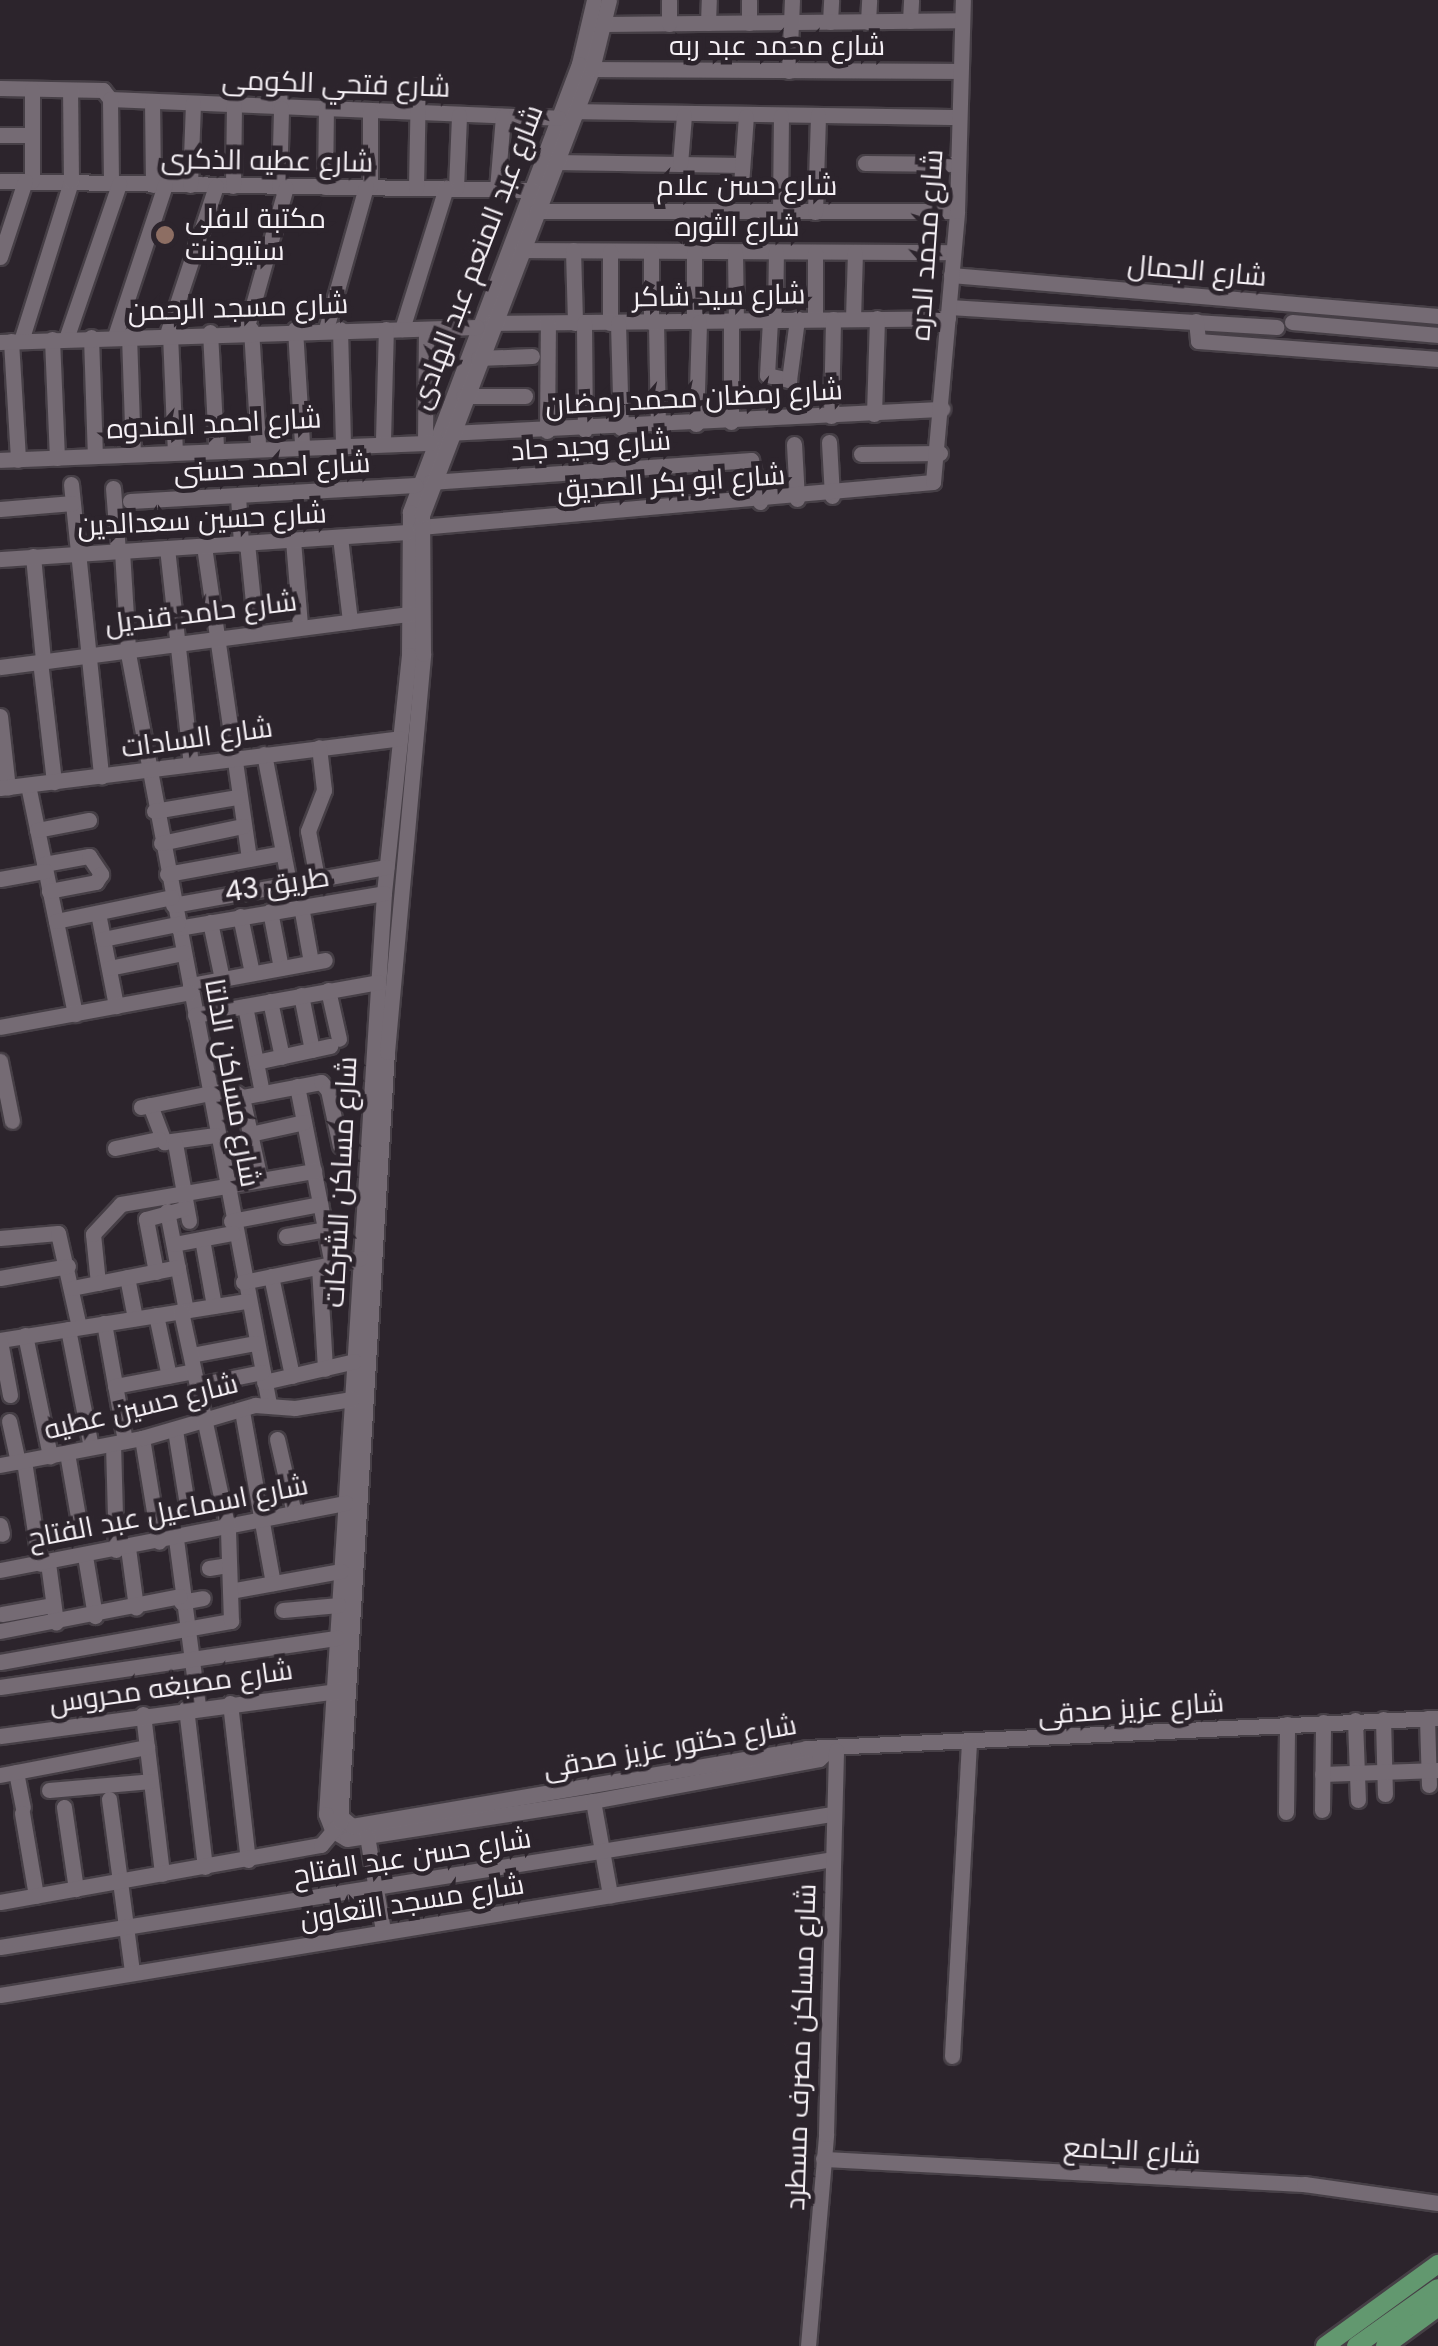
<!DOCTYPE html>
<html>
<head>
<meta charset="utf-8">
<style>
  body { margin:0 }
  #map { position:relative; width:1438px; height:2346px; overflow:hidden; background:#2c242c; font-family:Poppins,Cairo,sans-serif }
  div>[style] { position:absolute }
  .roads { filter:drop-shadow(2px 0 #463f46) drop-shadow(-2px 0 #463f46) drop-shadow(0 2px #463f46) drop-shadow(0 -2px #463f46) }
  .minor>* { height:15px; margin:-7.5px; padding:0 7.5px; transform-origin:7.5px; border-radius:7.5px; background:#756b74 }
  .major>* { height:18px; margin:-9px; padding:0 9px; transform-origin:9px; border-radius:9px; background:#62986f }
  .dots>* { width:28px; height:28px; translate:-50% -50%; box-sizing:border-box; border:5px solid #2c242c; border-radius:50% }
  span { translate:-50% -50%; white-space:nowrap; text-align:center; line-height:1.15; -webkit-text-stroke:9px #2c242c; paint-order:stroke }
  .street-label { font-size:28px; color:#f5f0f5 }
  .poi-label { font-size:28px; color:#f5f0f5 }
  .left { translate:0 -50%; text-align:left }
</style>
</head>
<body>
<div id="map">
  <div class="roads">
    <div class="minor">
      <i style="left:594px;top:0;width:66px;rotate:103.2deg"></i>
      <i style="left:579px;top:64px;width:479px;rotate:110.7deg"></i>
      <i style="left:410px;top:512px;width:143px;rotate:90.4deg"></i>
      <i style="left:409px;top:655px;width:239px;rotate:96deg"></i>
      <i style="left:384px;top:893px;width:923px;rotate:93.6deg"></i>
      <i style="left:326px;top:1814px;width:17px;rotate:69deg"></i>
      <i style="left:332px;top:1830px;width:17px;rotate:31deg"></i>
      <i style="left:347px;top:1839px;width:249px;rotate:-8.8deg"></i>
      <i style="left:593px;top:1801px;width:230px;rotate:-10.5deg"></i>
      <i style="left:819px;top:1759px;width:12px;rotate:-42deg"></i>
      <i style="left:910px;top:21px;width:21px;rotate:-87deg"></i>
      <i style="left:830px;top:22px;width:22px;rotate:-87deg"></i>
      <i style="left:868px;top:22px;width:22px;rotate:-87deg"></i>
      <i style="left:708px;top:23px;width:23px;rotate:-88deg"></i>
      <i style="left:749px;top:23px;width:23px;rotate:-90deg"></i>
      <i style="left:604px;top:24px;width:358px;rotate:-0.6deg"></i>
      <i style="left:669px;top:24px;width:24px;rotate:-90deg"></i>
      <i style="left:592px;top:69px;width:368px;rotate:0.3deg"></i>
      <i style="left:789px;top:71px;width:71px;rotate:-87.6deg"></i>
      <i style="left:0;top:88px;width:103px;rotate:1.1deg"></i>
      <i style="left:103px;top:90px;width:11px;rotate:52deg"></i>
      <i style="left:110px;top:99px;width:449px;rotate:2.4deg"></i>
      <i style="left:110px;top:99px;width:84px;rotate:89.3deg"></i>
      <i style="left:152px;top:101px;width:84px;rotate:89.3deg"></i>
      <i style="left:279px;top:108px;width:27px;rotate:-88deg"></i>
      <i style="left:576px;top:111px;width:383px;rotate:0.9deg"></i>
      <i style="left:0;top:135px;width:32px"></i>
      <i style="left:556px;top:162px;width:186px;rotate:0.9deg"></i>
      <i style="left:865px;top:163px;width:93px;rotate:0.6deg"></i>
      <i style="left:680px;top:164px;width:49px;rotate:-85.3deg"></i>
      <i style="left:0;top:181px;width:533px;rotate:0.97deg"></i>
      <i style="left:32px;top:181px;width:92px;rotate:-90deg"></i>
      <i style="left:190px;top:185px;width:82px;rotate:-87.9deg"></i>
      <i style="left:741px;top:185px;width:69px;rotate:-85.9deg"></i>
      <i style="left:233px;top:186px;width:81px;rotate:-89.3deg"></i>
      <i style="left:279px;top:187px;width:79px;rotate:-88.5deg"></i>
      <i style="left:325px;top:187px;width:78px;rotate:-89.3deg"></i>
      <i style="left:370px;top:187px;width:76px;rotate:-90deg"></i>
      <i style="left:416px;top:188px;width:102px;rotate:-88.9deg"></i>
      <i style="left:456px;top:188px;width:73px;rotate:-87.6deg"></i>
      <i style="left:497px;top:189px;width:73px;rotate:-85.3deg"></i>
      <i style="left:536px;top:211px;width:421px"></i>
      <i style="left:780px;top:211px;width:95px;rotate:-89.4deg"></i>
      <i style="left:815px;top:212px;width:97px;rotate:-88.2deg"></i>
      <i style="left:521px;top:250px;width:432px;rotate:0.3deg"></i>
      <i style="left:573px;top:250px;width:73px;rotate:88.4deg"></i>
      <i style="left:610px;top:251px;width:72px;rotate:90deg"></i>
      <i style="left:651px;top:252px;width:70px;rotate:90deg"></i>
      <i style="left:694px;top:252px;width:70px;rotate:90deg"></i>
      <i style="left:735px;top:252px;width:69px;rotate:89.2deg"></i>
      <i style="left:0;top:257px;width:80px;rotate:-71.8deg"></i>
      <i style="left:951px;top:275px;width:489px;rotate:4.8deg"></i>
      <i style="left:949px;top:307px;width:328px;rotate:3.5deg"></i>
      <i style="left:815px;top:319px;width:67px;rotate:-90deg"></i>
      <i style="left:853px;top:319px;width:67px;rotate:-88.3deg"></i>
      <i style="left:770px;top:320px;width:55px;rotate:93.1deg"></i>
      <i style="left:767px;top:375px;width:23px;rotate:13deg"></i>
      <i style="left:789px;top:380px;width:62px;rotate:-82.5deg"></i>
      <i style="left:775px;top:320px;width:68px;rotate:-89.2deg"></i>
      <i style="left:1196px;top:321px;width:20px;rotate:84deg"></i>
      <i style="left:1198px;top:341px;width:241px;rotate:4.3deg"></i>
      <i style="left:656px;top:322px;width:104px;rotate:88.9deg"></i>
      <i style="left:1292px;top:322px;width:147px;rotate:5.1deg"></i>
      <i style="left:492px;top:323px;width:456px;rotate:-0.6deg"></i>
      <i style="left:584px;top:323px;width:107px;rotate:89.5deg"></i>
      <i style="left:618px;top:323px;width:105px;rotate:88.4deg"></i>
      <i style="left:251px;top:329px;width:116px;rotate:86.5deg"></i>
      <i style="left:295px;top:329px;width:114px;rotate:86.5deg"></i>
      <i style="left:326px;top:329px;width:148px;rotate:-74.3deg"></i>
      <i style="left:340px;top:329px;width:112px;rotate:88.5deg"></i>
      <i style="left:402px;top:329px;width:148px;rotate:-72.7deg"></i>
      <i style="left:246px;top:330px;width:148px;rotate:-74.4deg"></i>
      <i style="left:210px;top:332px;width:115px;rotate:87deg"></i>
      <i style="left:167px;top:334px;width:156px;rotate:-71.7deg"></i>
      <i style="left:170px;top:334px;width:117px;rotate:87.6deg"></i>
      <i style="left:129px;top:335px;width:118px;rotate:88.1deg"></i>
      <i style="left:115px;top:336px;width:159px;rotate:-71.7deg"></i>
      <i style="left:91px;top:337px;width:119px;rotate:88.1deg"></i>
      <i style="left:52px;top:339px;width:119px;rotate:87.6deg"></i>
      <i style="left:66px;top:339px;width:164px;rotate:-71.1deg"></i>
      <i style="left:11px;top:341px;width:119px;rotate:86.6deg"></i>
      <i style="left:21px;top:341px;width:168px;rotate:-72.6deg"></i>
      <i style="left:71px;top:181px;width:91px;rotate:-90.6deg"></i>
      <i style="left:0;top:342px;width:477px;rotate:-1.8deg"></i>
      <i style="left:478px;top:358px;width:54px;rotate:-2.1deg"></i>
      <i style="left:463px;top:396px;width:62px"></i>
      <i style="left:874px;top:414px;width:96px;rotate:-88.2deg"></i>
      <i style="left:831px;top:416px;width:97px;rotate:-88.8deg"></i>
      <i style="left:731px;top:422px;width:101px;rotate:-90deg"></i>
      <i style="left:696px;top:424px;width:102px;rotate:-88.3deg"></i>
      <i style="left:547px;top:431px;width:107px;rotate:-89.5deg"></i>
      <i style="left:448px;top:433px;width:495px;rotate:-2.8deg"></i>
      <i style="left:383px;top:440px;width:111px;rotate:-88.5deg"></i>
      <i style="left:425px;top:442px;width:113px;rotate:-89.5deg"></i>
      <i style="left:829px;top:442px;width:54px;rotate:86.8deg"></i>
      <i style="left:794px;top:444px;width:55px;rotate:86.9deg"></i>
      <i style="left:861px;top:454px;width:79px;rotate:-0.7deg"></i>
      <i style="left:0;top:460px;width:431px;rotate:-2.3deg"></i>
      <i style="left:430px;top:482px;width:322px;rotate:-3.9deg"></i>
      <i style="left:751px;top:460px;width:43px;rotate:77.9deg"></i>
      <i style="left:71px;top:484px;width:294px;rotate:84.1deg"></i>
      <i style="left:113px;top:488px;width:63px;rotate:85.5deg"></i>
      <i style="left:238px;top:496px;width:48px;rotate:86.4deg"></i>
      <i style="left:130px;top:501px;width:286px;rotate:-3.2deg"></i>
      <i style="left:0;top:509px;width:73px;rotate:-4.7deg"></i>
      <i style="left:420px;top:527px;width:515px;rotate:-5.01deg"></i>
      <i style="left:933px;top:482px;width:272px;rotate:-84.9deg"></i>
      <i style="left:957px;top:211px;width:211px;rotate:-88.4deg"></i>
      <i style="left:340px;top:537px;width:85px;rotate:83.2deg"></i>
      <i style="left:293px;top:540px;width:86px;rotate:85.3deg"></i>
      <i style="left:247px;top:543px;width:89px;rotate:84.2deg"></i>
      <i style="left:204px;top:546px;width:316px;rotate:81.8deg"></i>
      <i style="left:167px;top:548px;width:217px;rotate:83.7deg"></i>
      <i style="left:122px;top:551px;width:97px;rotate:86.5deg"></i>
      <i style="left:33px;top:556px;width:104px;rotate:84.5deg"></i>
      <i style="left:0;top:559px;width:408px;rotate:-3.8deg"></i>
      <i style="left:127px;top:648px;width:769px;rotate:79.36deg"></i>
      <i style="left:40px;top:661px;width:122px;rotate:83.4deg"></i>
      <i style="left:0;top:667px;width:413px;rotate:-7.4deg"></i>
      <i style="left:0;top:716px;width:72px;rotate:83.7deg"></i>
      <i style="left:264px;top:754px;width:131px;rotate:79deg"></i>
      <i style="left:28px;top:785px;width:234px;rotate:78.4deg"></i>
      <i style="left:0;top:788px;width:403px;rotate:-7.1deg"></i>
      <i style="left:154px;top:811px;width:85px;rotate:-9.5deg"></i>
      <i style="left:37px;top:830px;width:53px;rotate:-10.9deg"></i>
      <i style="left:161px;top:843px;width:84px;rotate:-11.7deg"></i>
      <i style="left:44px;top:864px;width:46px;rotate:-10.1deg"></i>
      <i style="left:89px;top:856px;width:22px;rotate:56deg"></i>
      <i style="left:101px;top:874px;width:9px;rotate:122deg"></i>
      <i style="left:96px;top:882px;width:48px;rotate:169.2deg"></i>
      <i style="left:167px;top:874px;width:118px;rotate:-10.3deg"></i>
      <i style="left:317px;top:878px;width:48px;rotate:-100.8deg"></i>
      <i style="left:308px;top:831px;width:44px;rotate:-68.7deg"></i>
      <i style="left:324px;top:790px;width:43px;rotate:-96.6deg"></i>
      <i style="left:0;top:879px;width:46px;rotate:-10.1deg"></i>
      <i style="left:173px;top:905px;width:217px;rotate:-10.1deg"></i>
      <i style="left:301px;top:906px;width:57px;rotate:79.9deg"></i>
      <i style="left:270px;top:911px;width:58px;rotate:79.1deg"></i>
      <i style="left:98px;top:913px;width:95px;rotate:79deg"></i>
      <i style="left:240px;top:916px;width:58px;rotate:78.1deg"></i>
      <i style="left:56px;top:921px;width:118px;rotate:-11.7deg"></i>
      <i style="left:210px;top:922px;width:58px;rotate:78.1deg"></i>
      <i style="left:178px;top:928px;width:209px;rotate:-9.6deg"></i>
      <i style="left:103px;top:939px;width:76px;rotate:-11.5deg"></i>
      <i style="left:109px;top:968px;width:76px;rotate:-11.5deg"></i>
      <i style="left:190px;top:985px;width:137px;rotate:-10.5deg"></i>
      <i style="left:328px;top:990px;width:50px;rotate:77.3deg"></i>
      <i style="left:301px;top:995px;width:56px;rotate:78.7deg"></i>
      <i style="left:270px;top:1001px;width:57px;rotate:77.9deg"></i>
      <i style="left:245px;top:1006px;width:89px;rotate:78.9deg"></i>
      <i style="left:195px;top:1015px;width:186px;rotate:-10.2deg"></i>
      <i style="left:0;top:1027px;width:193px;rotate:-10.4deg"></i>
      <i style="left:0;top:1061px;width:61px;rotate:78.7deg"></i>
      <i style="left:256px;top:1062px;width:76px;rotate:-12.2deg"></i>
      <i style="left:297px;top:1086px;width:181px;rotate:78.9deg"></i>
      <i style="left:242px;top:1097px;width:80px;rotate:-10.8deg"></i>
      <i style="left:321px;top:1082px;width:11px;rotate:49deg"></i>
      <i style="left:328px;top:1090px;width:57px;rotate:77.9deg"></i>
      <i style="left:242px;top:1097px;width:84px;rotate:77.6deg"></i>
      <i style="left:150px;top:1105px;width:40px;rotate:69deg"></i>
      <i style="left:164px;top:1142px;width:52px;rotate:-7.7deg"></i>
      <i style="left:141px;top:1107px;width:91px;rotate:-11.4deg"></i>
      <i style="left:230px;top:1089px;width:14px;rotate:34deg"></i>
      <i style="left:250px;top:1134px;width:55px;rotate:-12.5deg"></i>
      <i style="left:175px;top:1143px;width:79px;rotate:79.8deg"></i>
      <i style="left:115px;top:1148px;width:45px;rotate:-11.6deg"></i>
      <i style="left:167px;top:1211px;width:102px;rotate:79.2deg"></i>
      <i style="left:231px;top:1221px;width:91px;rotate:-10.8deg"></i>
      <i style="left:286px;top:1236px;width:40px;rotate:-10deg"></i>
      <i style="left:0;top:1238px;width:58px;rotate:-4.9deg"></i>
      <i style="left:58px;top:1233px;width:96px;rotate:77.4deg"></i>
      <i style="left:202px;top:1239px;width:68px;rotate:79.8deg"></i>
      <i style="left:174px;top:1244px;width:60px;rotate:-10.6deg"></i>
      <i style="left:319px;top:1267px;width:102px;rotate:86.6deg"></i>
      <i style="left:156px;top:1272px;width:54px;rotate:-100.7deg"></i>
      <i style="left:146px;top:1219px;width:41px;rotate:-15.4deg"></i>
      <i style="left:271px;top:1276px;width:102px;rotate:78.1deg"></i>
      <i style="left:127px;top:1277px;width:42px;rotate:79deg"></i>
      <i style="left:0;top:1278px;width:69px;rotate:-10deg"></i>
      <i style="left:243px;top:1282px;width:120px;rotate:-11.5deg"></i>
      <i style="left:98px;top:1283px;width:49px;rotate:-95.8deg"></i>
      <i style="left:93px;top:1234px;width:41px;rotate:-47deg"></i>
      <i style="left:121px;top:1204px;width:196px;rotate:-9.7deg"></i>
      <i style="left:72px;top:1288px;width:108px;rotate:-11.2deg"></i>
      <i style="left:156px;top:1315px;width:62px;rotate:78deg"></i>
      <i style="left:104px;top:1323px;width:120px;rotate:79.9deg"></i>
      <i style="left:68px;top:1329px;width:120px;rotate:79deg"></i>
      <i style="left:25px;top:1335px;width:124px;rotate:78.3deg"></i>
      <i style="left:0;top:1340px;width:250px;rotate:-9deg"></i>
      <i style="left:0;top:1341px;width:55px;rotate:79.5deg"></i>
      <i style="left:191px;top:1355px;width:66px;rotate:-10.5deg"></i>
      <i style="left:264px;top:1382px;width:93px;rotate:-13deg"></i>
      <i style="left:198px;top:1385px;width:65px;rotate:-11.5deg"></i>
      <i style="left:115px;top:1386px;width:80px;rotate:-10.8deg"></i>
      <i style="left:242px;top:1411px;width:175px;rotate:79.8deg"></i>
      <i style="left:9px;top:1421px;width:42px;rotate:77.6deg"></i>
      <i style="left:175px;top:1430px;width:76px;rotate:80.9deg"></i>
      <i style="left:142px;top:1438px;width:105px;rotate:80.7deg"></i>
      <i style="left:277px;top:1439px;width:76px;rotate:77.1deg"></i>
      <i style="left:113px;top:1444px;width:106px;rotate:88.4deg"></i>
      <i style="left:67px;top:1453px;width:65px;rotate:80.2deg"></i>
      <i style="left:24px;top:1461px;width:104px;rotate:81.2deg"></i>
      <i style="left:0;top:1465px;width:145px;rotate:-10.8deg"></i>
      <i style="left:142px;top:1438px;width:118px;rotate:-16.3deg"></i>
      <i style="left:255px;top:1405px;width:40px;rotate:4.3deg"></i>
      <i style="left:295px;top:1408px;width:58px;rotate:-9deg"></i>
      <i style="left:0;top:1525px;width:9px;rotate:77deg"></i>
      <i style="left:176px;top:1539px;width:168px;rotate:82.5deg"></i>
      <i style="left:128px;top:1548px;width:60px;rotate:82.3deg"></i>
      <i style="left:85px;top:1556px;width:61px;rotate:80.5deg"></i>
      <i style="left:48px;top:1563px;width:60px;rotate:82.3deg"></i>
      <i style="left:209px;top:1568px;width:20px;rotate:-9deg"></i>
      <i style="left:0;top:1570px;width:352px;rotate:-11deg"></i>
      <i style="left:230px;top:1591px;width:113px;rotate:-10.2deg"></i>
      <i style="left:181px;top:1602px;width:22px;rotate:-10deg"></i>
      <i style="left:283px;top:1610px;width:56px;rotate:-5.1deg"></i>
      <i style="left:2px;top:1614px;width:52px;rotate:-10deg"></i>
      <i style="left:0;top:1631px;width:183px;rotate:-11deg"></i>
      <i style="left:0;top:1662px;width:235px;rotate:-10.1deg"></i>
      <i style="left:231px;top:1621px;width:92px;rotate:-91.9deg"></i>
      <i style="left:228px;top:1529px;width:223px;rotate:-102.2deg"></i>
      <i style="left:0;top:1687px;width:341px;rotate:-8.3deg"></i>
      <i style="left:230px;top:1703px;width:158px;rotate:83.5deg"></i>
      <i style="left:186px;top:1708px;width:160px;rotate:83.2deg"></i>
      <i style="left:143px;top:1714px;width:161px;rotate:83.2deg"></i>
      <i style="left:1427px;top:1718px;width:67px;rotate:88.3deg"></i>
      <i style="left:1383px;top:1719px;width:75px;rotate:88.5deg"></i>
      <i style="left:1355px;top:1720px;width:80px;rotate:87.9deg"></i>
      <i style="left:0;top:1736px;width:346px;rotate:-7.6deg"></i>
      <i style="left:16px;top:1772px;width:36px;rotate:79deg"></i>
      <i style="left:1322px;top:1774px;width:116px;rotate:-2deg"></i>
      <i style="left:0;top:1775px;width:150px;rotate:-10.8deg"></i>
      <i style="left:49px;top:1790px;width:102px;rotate:-5deg"></i>
      <i style="left:109px;top:1799px;width:175px;rotate:82.4deg"></i>
      <i style="left:593px;top:1801px;width:96px;rotate:79.7deg"></i>
      <i style="left:64px;top:1807px;width:83px;rotate:81.7deg"></i>
      <i style="left:1322px;top:1810px;width:88px;rotate:-89.3deg"></i>
      <i style="left:1286px;top:1812px;width:88px;rotate:-89.3deg"></i>
      <i style="left:22px;top:1813px;width:84px;rotate:80.4deg"></i>
      <i style="left:340px;top:1816px;width:16px;rotate:40deg"></i>
      <i style="left:352px;top:1826px;width:461px;rotate:-9.7deg"></i>
      <i style="left:806px;top:1748px;width:633px;rotate:-2.72deg"></i>
      <i style="left:367px;top:1836px;width:96px;rotate:80.4deg"></i>
      <i style="left:0;top:1902px;width:326px;rotate:-10.1deg"></i>
      <i style="left:321px;top:1845px;width:30px;rotate:-50deg"></i>
      <i style="left:340px;top:1822px;width:771px;rotate:-86.51deg"></i>
      <i style="left:387px;top:1052px;width:400px;rotate:-84.8deg"></i>
      <i style="left:423px;top:654px;width:139px;rotate:-90.4deg"></i>
      <i style="left:422px;top:515px;width:477px;rotate:-69.1deg"></i>
      <i style="left:592px;top:69px;width:71px;rotate:-76.2deg"></i>
      <i style="left:0;top:1947px;width:843px;rotate:-9.08deg"></i>
      <i style="left:0;top:1995px;width:843px;rotate:-9.28deg"></i>
      <i style="left:952px;top:2056px;width:312px;rotate:-86.9deg"></i>
      <i style="left:823px;top:2159px;width:482px;rotate:3deg"></i>
      <i style="left:1304px;top:2184px;width:135px;rotate:8.1deg"></i>
      <i style="left:808px;top:2346px;width:213px;rotate:-85.1deg"></i>
      <i style="left:826px;top:2134px;width:384px;rotate:-88.5deg"></i>
    </div>
    <div class="major">
      <i style="left:1325px;top:2346px;width:140px;rotate:-36deg"></i>
      <i style="left:1356px;top:2346px;width:100px;rotate:-35.3deg"></i>
      <i style="left:1385px;top:2346px;width:66px;rotate:-36.3deg"></i>
    </div>
  </div>
  <div class="dots">
    <i style="left:165px;top:235px;background:#8d6e63"></i>
  </div>
  <div class="street-label">
    <span style="left:777px;top:46px">شارع محمد عبد ربه</span>
    <span style="left:336px;top:84px;rotate:2deg">شارع فتحي الكومى</span>
    <span style="left:267px;top:161px;rotate:1deg">شارع عطيه الذكرى</span>
    <span style="left:747px;top:186px">شارع حسن علام</span>
    <span style="left:737px;top:227px">شارع الثوره</span>
    <span style="left:927px;top:245px;rotate:-86deg">شارع محمد الدره</span>
    <span style="left:477px;top:257px;rotate:-69deg">شارع عبد المنعم عبد الهادى</span>
    <span style="left:1197px;top:271px;rotate:5deg">شارع الجمال</span>
    <span style="left:719px;top:296px;rotate:-1deg">شارع سيد شاكر</span>
    <span style="left:238px;top:308px;rotate:-2deg">شارع مسجد الرحمن</span>
    <span style="left:694px;top:398px;rotate:-3deg">شارع رمضان محمد رمضان</span>
    <span style="left:214px;top:424px;rotate:-3deg">شارع احمد المندوه</span>
    <span style="left:591px;top:446px;rotate:-4deg">شارع وحيد جاد</span>
    <span style="left:272px;top:468px;rotate:-3deg">شارع احمد حسنى</span>
    <span style="left:671px;top:483px;rotate:-4deg">شارع ابو بكر الصديق</span>
    <span style="left:202px;top:520px;rotate:-3deg">شارع حسين سعدالدين</span>
    <span style="left:201px;top:613px;rotate:-7deg">شارع حامد قنديل</span>
    <span style="left:197px;top:738px;rotate:-8deg">شارع السادات</span>
    <span style="left:277px;top:885px;rotate:-9deg">طريق 43</span>
    <span style="left:232px;top:1083px;rotate:80deg">شارع مساكن الدلتا</span>
    <span style="left:341px;top:1182px;rotate:-87deg">شارع مساكن الشركات</span>
    <span style="left:141px;top:1407px;rotate:-14deg">شارع حسين عطيه</span>
    <span style="left:168px;top:1512px;rotate:-11deg">شارع اسماعيل عبد الفتاح</span>
    <span style="left:171px;top:1687px;rotate:-8deg">شارع مصبغه محروس</span>
    <span style="left:1131px;top:1709px;rotate:-4deg">شارع عزيز صدقى</span>
    <span style="left:670px;top:1747px;rotate:-10deg">شارع دكتور عزيز صدقى</span>
    <span style="left:412px;top:1857px;rotate:-9deg">شارع حسن عبد الفتاح</span>
    <span style="left:412px;top:1902px;rotate:-9deg">شارع مسجد التعاون</span>
    <span style="left:801px;top:2047px;rotate:-88deg">شارع مساكن مصرف مسطرد</span>
    <span style="left:1132px;top:2151px;rotate:3deg">شارع الجامع</span>
  </div>
  <div class="poi-label">
    <span class="left" style="left:185px;top:235px">مكتبة لافلى<br>ستيودنت</span>
  </div>
</div>
</body>
</html>
